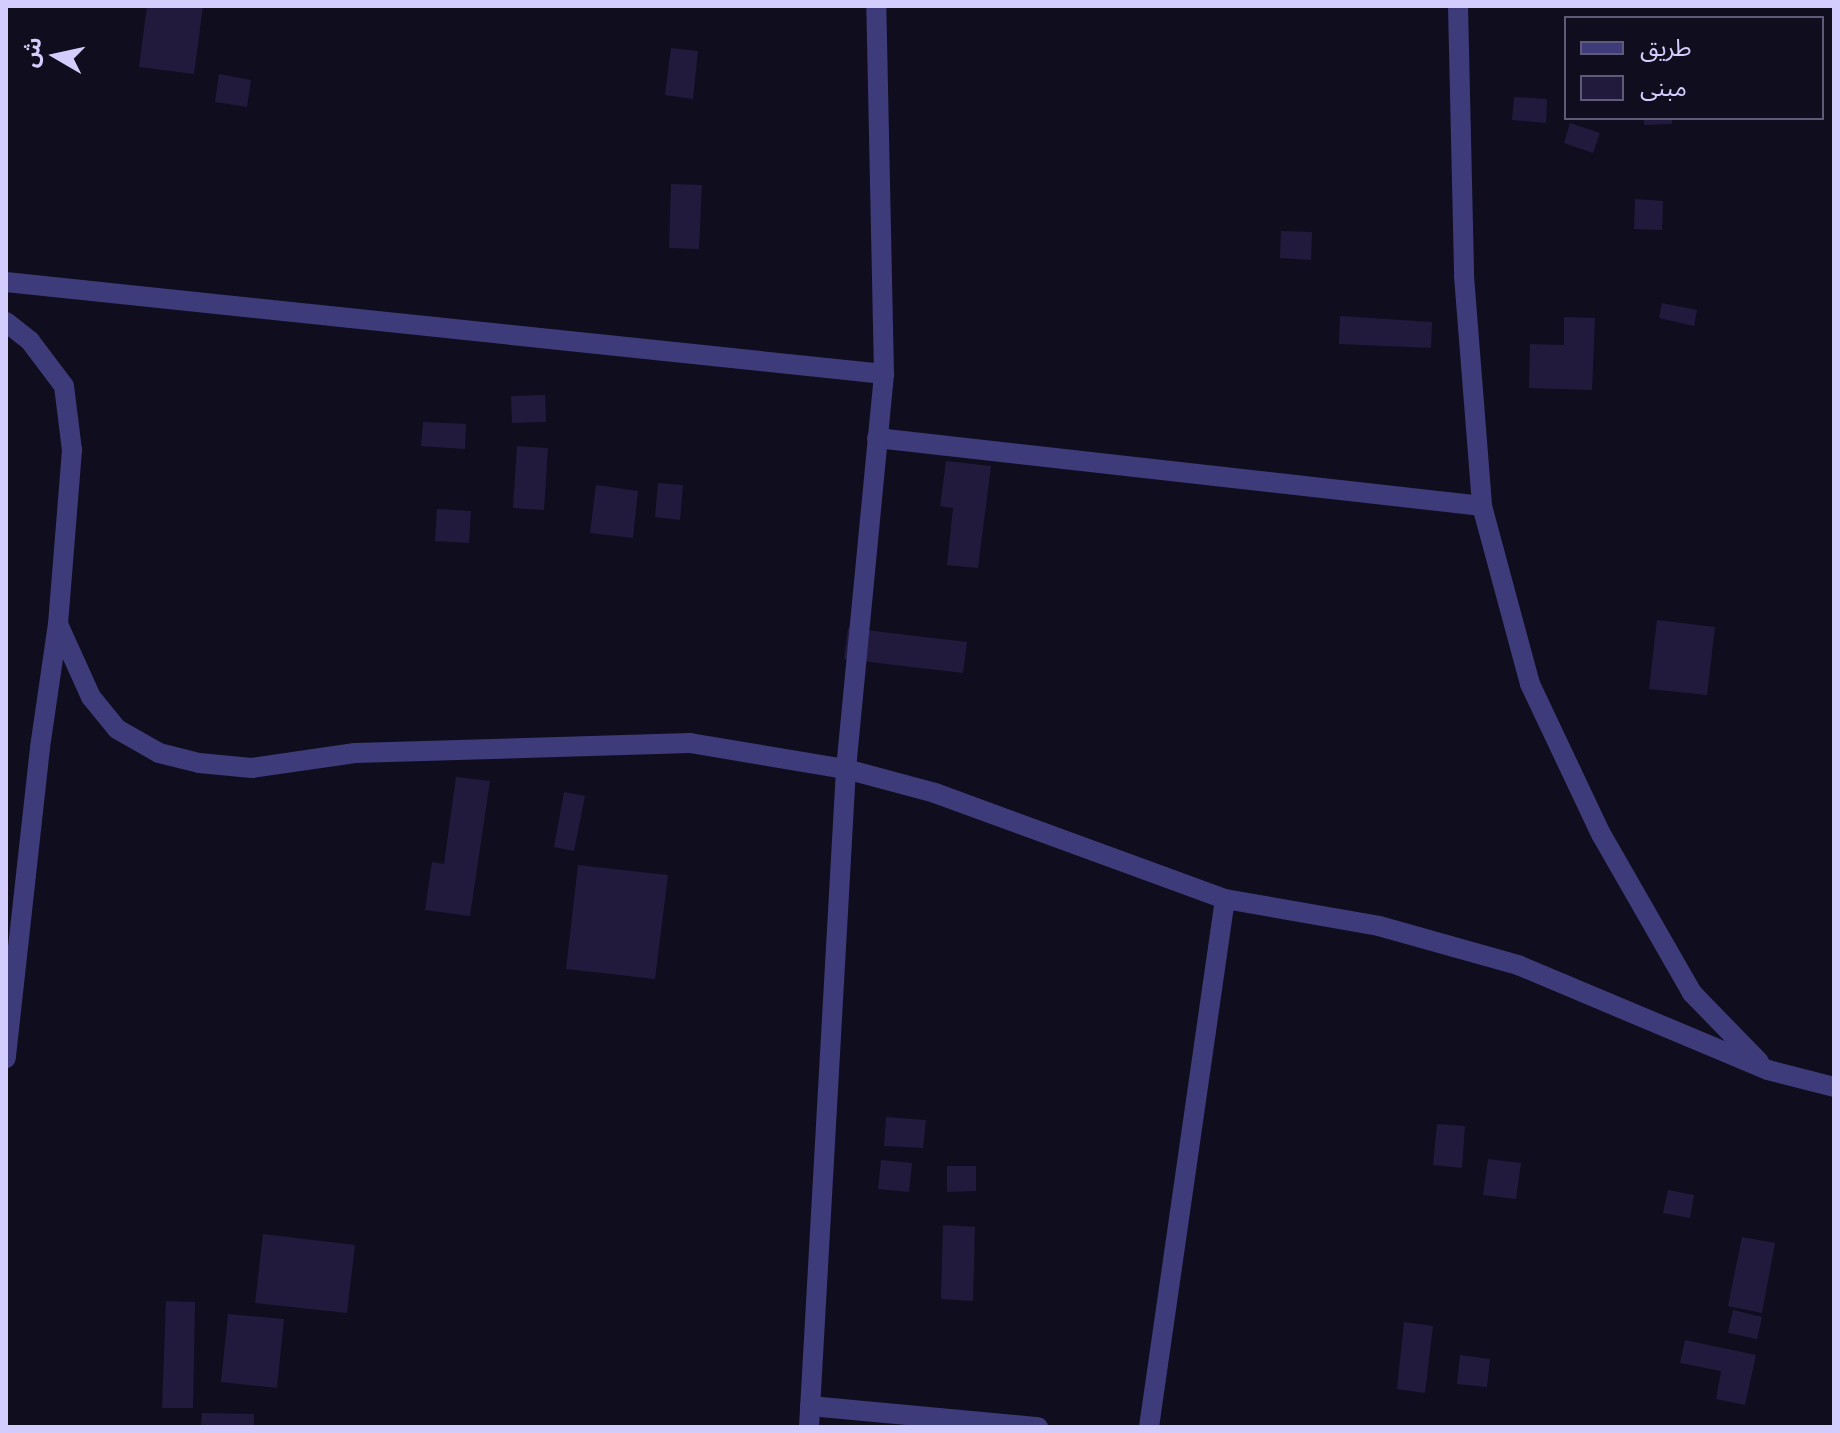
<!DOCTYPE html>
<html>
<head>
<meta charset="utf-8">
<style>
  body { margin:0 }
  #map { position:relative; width:1840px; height:1433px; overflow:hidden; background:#100d1e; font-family:Roboto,"Noto Sans Arabic",sans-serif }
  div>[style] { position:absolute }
  .building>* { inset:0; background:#221a3d }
  .minor>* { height:20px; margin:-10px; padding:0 10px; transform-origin:10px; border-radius:10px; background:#3d3b7a }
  span { translate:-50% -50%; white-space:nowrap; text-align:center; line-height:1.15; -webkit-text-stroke:6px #100d1e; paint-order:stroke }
  .frame { position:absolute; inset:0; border:8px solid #d2cdfc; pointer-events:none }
  .legend { position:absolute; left:1564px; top:16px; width:260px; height:104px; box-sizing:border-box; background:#100d1e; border:2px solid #5e5a77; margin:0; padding:10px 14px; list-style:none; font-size:24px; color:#d2cdfc }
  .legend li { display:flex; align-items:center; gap:16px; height:40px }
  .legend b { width:40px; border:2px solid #5e5a77 }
  .north { position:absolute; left:16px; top:16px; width:80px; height:80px; -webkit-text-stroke:6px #100d1e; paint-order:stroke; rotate:279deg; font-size:22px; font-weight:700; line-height:32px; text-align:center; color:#d2cdfc }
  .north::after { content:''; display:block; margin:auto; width:28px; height:36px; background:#d2cdfc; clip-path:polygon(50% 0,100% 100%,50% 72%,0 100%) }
</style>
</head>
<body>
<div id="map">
  <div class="building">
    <i style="clip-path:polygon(147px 6px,203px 6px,194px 74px,139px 67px)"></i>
    <i style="clip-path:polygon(671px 48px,698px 51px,693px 99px,665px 95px)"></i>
    <i style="clip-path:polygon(219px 74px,251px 80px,247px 107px,215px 102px)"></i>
    <i style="clip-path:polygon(1514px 97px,1547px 99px,1546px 123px,1512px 120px)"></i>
    <i style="clip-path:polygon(1644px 118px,1672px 118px,1672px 124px,1644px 125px)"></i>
    <i style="clip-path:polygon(1570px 123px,1600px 133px,1593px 153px,1564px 143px)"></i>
    <i style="clip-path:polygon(671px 184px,702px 185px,699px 249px,669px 248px)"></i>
    <i style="clip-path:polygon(1635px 199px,1663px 201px,1662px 230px,1634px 229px)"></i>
    <i style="clip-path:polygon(1281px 231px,1312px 232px,1311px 260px,1280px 258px)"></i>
    <i style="clip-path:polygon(1662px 303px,1697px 310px,1694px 326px,1659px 318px)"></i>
    <i style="clip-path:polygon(1340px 316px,1432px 322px,1431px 348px,1339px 344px)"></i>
    <i style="clip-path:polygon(1564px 317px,1595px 318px,1592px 390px,1529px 388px,1530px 344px,1564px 345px)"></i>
    <i style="clip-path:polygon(545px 395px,546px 422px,512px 423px,511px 396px)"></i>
    <i style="clip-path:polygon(423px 422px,466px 424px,465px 449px,421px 446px)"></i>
    <i style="clip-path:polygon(517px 446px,548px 448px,544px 510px,513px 508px)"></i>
    <i style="clip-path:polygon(946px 461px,991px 466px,978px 568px,947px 565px,953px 508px,940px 506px)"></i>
    <i style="clip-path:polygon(658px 483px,683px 485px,680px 520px,655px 517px)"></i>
    <i style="clip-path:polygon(596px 485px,638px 491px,633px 538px,590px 533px)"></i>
    <i style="clip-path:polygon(437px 509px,471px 511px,469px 543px,435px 541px)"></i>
    <i style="clip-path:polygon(1657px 620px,1715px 627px,1707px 695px,1649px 689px)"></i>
    <i style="clip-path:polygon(848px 628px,967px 642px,963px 673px,844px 659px)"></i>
    <i style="clip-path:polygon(456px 777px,490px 781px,470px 916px,425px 910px,432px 862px,444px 864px)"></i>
    <i style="clip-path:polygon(564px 792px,585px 796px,574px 851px,554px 847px)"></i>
    <i style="clip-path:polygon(578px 865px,668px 875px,655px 979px,566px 969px)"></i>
    <i style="clip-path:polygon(886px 1117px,926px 1120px,923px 1148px,884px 1146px)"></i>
    <i style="clip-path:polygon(1437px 1124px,1465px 1126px,1462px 1168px,1433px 1165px)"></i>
    <i style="clip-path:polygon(1488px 1159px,1521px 1163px,1516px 1199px,1483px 1195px)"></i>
    <i style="clip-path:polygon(881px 1160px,912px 1163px,909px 1192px,878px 1189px)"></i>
    <i style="clip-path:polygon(947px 1166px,976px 1166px,976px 1191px,947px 1192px)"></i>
    <i style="clip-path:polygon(1668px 1190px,1694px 1195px,1690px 1218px,1663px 1213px)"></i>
    <i style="clip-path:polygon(943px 1225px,975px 1227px,973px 1301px,941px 1299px)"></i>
    <i style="clip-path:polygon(263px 1234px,355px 1245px,347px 1313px,255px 1303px)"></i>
    <i style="clip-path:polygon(1742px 1237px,1775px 1243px,1762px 1313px,1728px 1306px)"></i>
    <i style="clip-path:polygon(166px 1301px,195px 1302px,193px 1408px,162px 1408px)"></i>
    <i style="clip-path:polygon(1733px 1310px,1762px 1317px,1757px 1339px,1728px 1333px)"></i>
    <i style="clip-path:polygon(228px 1314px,284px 1319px,277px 1388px,221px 1382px)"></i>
    <i style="clip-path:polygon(1404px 1322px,1433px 1326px,1425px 1393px,1397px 1389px)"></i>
    <i style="clip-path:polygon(1685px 1340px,1756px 1355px,1745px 1405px,1716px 1399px,1721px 1371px,1680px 1363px)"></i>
    <i style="clip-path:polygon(1460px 1355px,1490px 1359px,1487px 1387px,1457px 1384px)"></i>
    <i style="clip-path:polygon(202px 1413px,254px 1414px,254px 1427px,201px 1427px)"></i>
  </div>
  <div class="minor">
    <i style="left:1458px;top:6px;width:270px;rotate:88.7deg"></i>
    <i style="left:1464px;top:276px;width:231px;rotate:85.5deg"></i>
    <i style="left:1482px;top:506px;width:184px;rotate:74.9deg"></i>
    <i style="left:1530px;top:684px;width:166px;rotate:64.7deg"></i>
    <i style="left:1601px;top:834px;width:183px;rotate:60.2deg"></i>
    <i style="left:1692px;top:993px;width:96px;rotate:45.8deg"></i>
    <i style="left:6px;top:282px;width:883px;rotate:5.98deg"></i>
    <i style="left:6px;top:322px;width:31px;rotate:38deg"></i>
    <i style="left:30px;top:341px;width:56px;rotate:52.9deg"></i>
    <i style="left:64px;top:386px;width:64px;rotate:82.9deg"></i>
    <i style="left:72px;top:450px;width:175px;rotate:94.6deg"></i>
    <i style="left:58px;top:624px;width:125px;rotate:98.3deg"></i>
    <i style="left:40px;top:748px;width:312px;rotate:96.3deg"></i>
    <i style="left:877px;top:438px;width:609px;rotate:6.41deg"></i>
    <i style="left:58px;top:624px;width:80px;rotate:65.7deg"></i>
    <i style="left:91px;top:697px;width:41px;rotate:50.9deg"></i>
    <i style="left:117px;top:729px;width:48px;rotate:29.7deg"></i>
    <i style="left:159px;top:753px;width:41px;rotate:14deg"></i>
    <i style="left:199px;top:763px;width:53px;rotate:5.4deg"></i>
    <i style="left:252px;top:768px;width:104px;rotate:-8.3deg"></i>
    <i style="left:355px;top:753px;width:335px;rotate:-1.7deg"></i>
    <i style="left:690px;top:743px;width:158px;rotate:9.5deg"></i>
    <i style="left:846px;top:769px;width:92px;rotate:15.1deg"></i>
    <i style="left:935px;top:793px;width:309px;rotate:20.1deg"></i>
    <i style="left:1225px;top:899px;width:156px;rotate:9.9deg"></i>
    <i style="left:1379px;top:926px;width:144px;rotate:15.7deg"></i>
    <i style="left:1518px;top:965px;width:271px;rotate:22.8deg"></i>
    <i style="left:1768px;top:1070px;width:68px;rotate:14.4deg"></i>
    <i style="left:810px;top:1406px;width:229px;rotate:5.3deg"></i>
    <i style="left:809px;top:1427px;width:659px;rotate:-86.78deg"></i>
    <i style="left:846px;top:769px;width:397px;rotate:-84.5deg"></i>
    <i style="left:884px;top:374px;width:368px;rotate:-91.2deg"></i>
    <i style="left:1149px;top:1427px;width:533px;rotate:-81.81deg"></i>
  </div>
  <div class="frame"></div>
  <ul class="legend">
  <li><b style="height:10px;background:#3d3b7a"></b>طريق</li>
  <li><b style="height:22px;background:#221a3d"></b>مبنى</li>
  </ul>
  <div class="north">ش</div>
</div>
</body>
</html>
